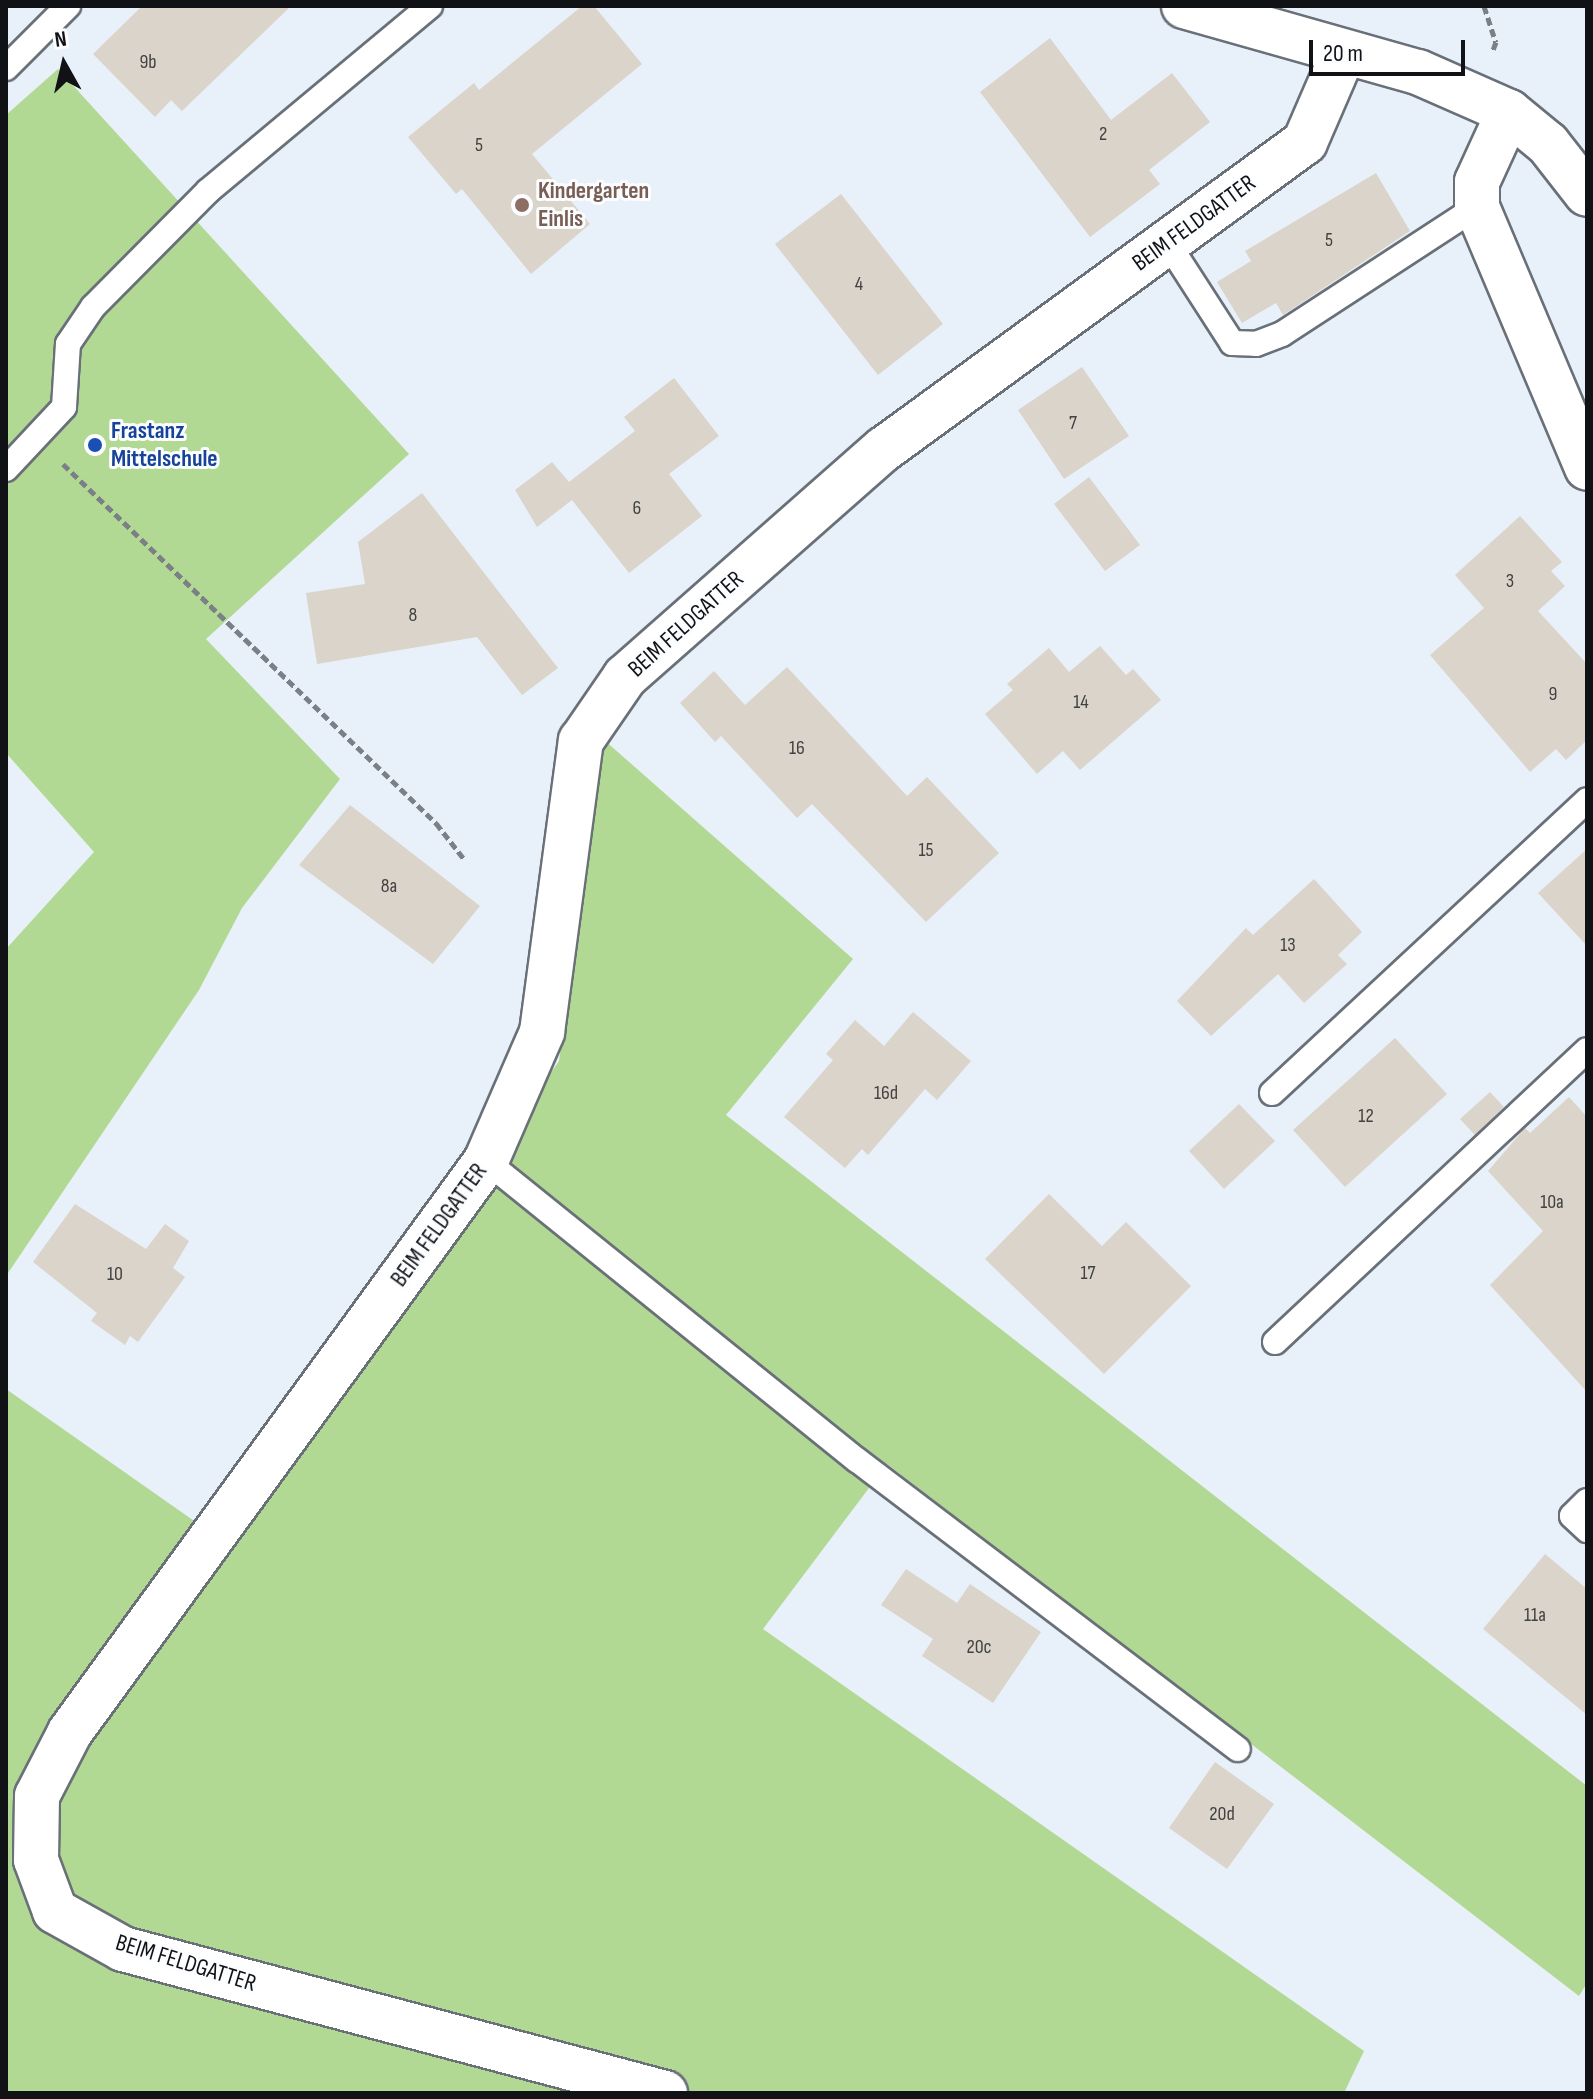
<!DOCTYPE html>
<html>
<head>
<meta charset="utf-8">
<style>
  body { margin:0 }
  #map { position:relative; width:1593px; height:2099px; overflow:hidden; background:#e8f0fa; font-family:"Sofia Sans Condensed",sans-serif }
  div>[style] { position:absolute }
  .green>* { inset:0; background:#b2d993 }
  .building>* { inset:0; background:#dbd4ca }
  .path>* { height:5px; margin-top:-2.5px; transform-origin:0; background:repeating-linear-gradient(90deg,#7b8086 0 8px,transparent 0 12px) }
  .roads { filter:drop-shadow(2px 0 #697078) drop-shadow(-2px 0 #697078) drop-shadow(0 2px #697078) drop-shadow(0 -2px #697078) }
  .lane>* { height:24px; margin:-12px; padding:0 12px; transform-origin:12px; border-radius:12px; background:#fff }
  .street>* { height:44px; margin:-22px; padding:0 22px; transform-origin:22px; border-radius:22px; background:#fff }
  .dots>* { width:22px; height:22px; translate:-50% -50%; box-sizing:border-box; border:4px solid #fbfdff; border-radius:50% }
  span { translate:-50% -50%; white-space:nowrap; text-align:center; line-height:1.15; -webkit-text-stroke:6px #fbfdff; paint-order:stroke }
  .number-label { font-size:20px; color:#434243 }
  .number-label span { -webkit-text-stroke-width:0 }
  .education-label { font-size:24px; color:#785e54; font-weight:700 }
  .left { translate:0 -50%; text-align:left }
  .street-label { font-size:24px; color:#101216 }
  .transit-label { font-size:24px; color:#164399; font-weight:700 }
  .frame { position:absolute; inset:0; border:8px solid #101216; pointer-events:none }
  .north { position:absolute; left:24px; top:24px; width:80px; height:80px; -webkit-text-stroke:6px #fbfdff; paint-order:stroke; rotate:352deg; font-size:22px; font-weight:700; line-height:32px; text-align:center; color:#101216 }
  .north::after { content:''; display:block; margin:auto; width:28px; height:36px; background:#101216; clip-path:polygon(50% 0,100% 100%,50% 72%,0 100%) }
  .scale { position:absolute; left:1309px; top:40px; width:156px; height:36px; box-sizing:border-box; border:4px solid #101216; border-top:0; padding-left:10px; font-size:24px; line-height:28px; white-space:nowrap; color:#101216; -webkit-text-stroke:6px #fbfdff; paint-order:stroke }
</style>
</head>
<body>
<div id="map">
  <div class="green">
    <i style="clip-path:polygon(58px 69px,409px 454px,206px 639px,340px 779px,242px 908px,199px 990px,6px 1276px,6px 949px,94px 852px,6px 753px,6px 115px)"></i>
    <i style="clip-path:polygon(603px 739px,853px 959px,726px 1115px,1587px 1786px,1587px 1983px,1579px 1996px,887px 1464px,763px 1629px,1364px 2051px,1344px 2093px,6px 2093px,6px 1389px,227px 1544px,559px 1061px)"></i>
  </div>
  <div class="building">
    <i style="clip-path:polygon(142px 6px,291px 6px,182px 111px,171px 100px,155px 117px,93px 54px)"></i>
    <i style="clip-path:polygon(582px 6px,594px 6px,642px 64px,532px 154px,590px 224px,531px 274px,462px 189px,456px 194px,408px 137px,474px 83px,479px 90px)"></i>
    <i style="clip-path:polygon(1050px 38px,1111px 120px,1172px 73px,1210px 122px,1149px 170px,1160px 184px,1090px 237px,980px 92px)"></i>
    <i style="clip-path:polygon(1376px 173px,1410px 231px,1283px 315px,1276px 303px,1242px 323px,1217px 282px,1251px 261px,1245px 251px)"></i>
    <i style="clip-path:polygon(841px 194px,943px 324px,878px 375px,775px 244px)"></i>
    <i style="clip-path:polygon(1082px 367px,1129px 436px,1064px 479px,1018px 410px)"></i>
    <i style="clip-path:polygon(674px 378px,719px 436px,669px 474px,702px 516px,629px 573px,572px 500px,537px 527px,515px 490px,552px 462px,569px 482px,635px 431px,624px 417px)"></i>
    <i style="clip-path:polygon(1089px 477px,1140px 545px,1105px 571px,1054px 504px)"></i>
    <i style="clip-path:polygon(422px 493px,558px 668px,522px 695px,477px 637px,317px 664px,306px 593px,365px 584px,358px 542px)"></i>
    <i style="clip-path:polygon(1520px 516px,1562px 562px,1551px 571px,1565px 586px,1538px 611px,1587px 664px,1587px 740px,1566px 760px,1556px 749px,1530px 772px,1430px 655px,1484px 608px,1455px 575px)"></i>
    <i style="clip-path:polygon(1100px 646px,1126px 675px,1133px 669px,1161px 700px,1080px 770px,1063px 751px,1037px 774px,985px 714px,1013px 690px,1007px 684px,1049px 648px,1069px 672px)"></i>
    <i style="clip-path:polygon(787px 667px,907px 796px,927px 777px,999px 853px,926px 922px,812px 804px,797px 818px,721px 736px,715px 742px,680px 703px,714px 671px,745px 705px)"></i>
    <i style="clip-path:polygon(350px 805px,480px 906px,433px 964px,299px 865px)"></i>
    <i style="clip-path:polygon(1587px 849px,1587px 946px,1538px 893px)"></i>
    <i style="clip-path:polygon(1314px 879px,1362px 932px,1338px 955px,1347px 964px,1304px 1003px,1278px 974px,1211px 1036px,1177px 1001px,1246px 928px,1253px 935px)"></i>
    <i style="clip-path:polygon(913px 1012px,971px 1061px,937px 1100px,925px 1089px,868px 1155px,862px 1149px,845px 1168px,784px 1117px,833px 1060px,826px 1054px,855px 1020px,884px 1046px)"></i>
    <i style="clip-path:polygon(1395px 1038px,1447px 1094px,1345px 1187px,1293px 1130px)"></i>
    <i style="clip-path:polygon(1490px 1092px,1504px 1107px,1475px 1135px,1460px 1119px)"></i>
    <i style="clip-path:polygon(1569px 1097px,1587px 1117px,1587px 1392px,1490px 1285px,1543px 1231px,1488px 1171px,1525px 1128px,1530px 1133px)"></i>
    <i style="clip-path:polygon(1239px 1104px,1275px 1141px,1224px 1189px,1189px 1151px)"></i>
    <i style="clip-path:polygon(1049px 1194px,1102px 1246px,1126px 1222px,1191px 1286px,1104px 1374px,985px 1259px)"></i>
    <i style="clip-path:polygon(75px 1204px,146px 1249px,165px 1224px,189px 1241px,173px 1268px,185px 1277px,138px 1342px,130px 1336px,125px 1345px,91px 1321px,97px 1313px,33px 1262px)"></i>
    <i style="clip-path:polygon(1545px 1554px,1587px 1589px,1587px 1715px,1483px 1629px)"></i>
    <i style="clip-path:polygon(906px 1569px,957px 1603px,970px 1584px,1041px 1632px,993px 1703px,922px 1656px,933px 1639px,881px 1605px)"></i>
    <i style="clip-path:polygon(1215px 1762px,1274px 1804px,1227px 1869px,1169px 1828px)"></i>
  </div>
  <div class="path">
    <i style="left:1484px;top:6px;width:38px;rotate:72deg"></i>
    <i style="left:1496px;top:42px;width:9px;rotate:111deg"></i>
    <i style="left:63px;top:464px;width:518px;rotate:43.9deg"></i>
    <i style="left:436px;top:823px;width:46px;rotate:52.1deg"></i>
  </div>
  <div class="roads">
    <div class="lane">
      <i style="left:6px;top:68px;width:88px;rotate:-45deg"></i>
      <i style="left:1167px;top:242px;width:120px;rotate:57.2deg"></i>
      <i style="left:1232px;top:343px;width:24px;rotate:2deg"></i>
      <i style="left:1256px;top:344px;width:28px;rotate:-21deg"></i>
      <i style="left:1282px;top:334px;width:233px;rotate:-33.1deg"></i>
      <i style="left:6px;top:469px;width:85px;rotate:-46.9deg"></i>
      <i style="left:64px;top:407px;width:63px;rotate:-86.4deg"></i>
      <i style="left:68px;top:344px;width:45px;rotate:-56deg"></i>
      <i style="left:93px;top:307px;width:163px;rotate:-45.2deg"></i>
      <i style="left:208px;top:191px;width:289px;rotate:-39.8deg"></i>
      <i style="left:1272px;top:1093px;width:430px;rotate:-42.9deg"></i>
      <i style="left:486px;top:1161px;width:476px;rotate:38.9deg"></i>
      <i style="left:857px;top:1460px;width:478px;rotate:37.2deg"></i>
      <i style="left:1275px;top:1342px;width:427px;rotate:-43.1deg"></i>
      <i style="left:1587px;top:1501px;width:21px;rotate:135deg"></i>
      <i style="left:1572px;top:1516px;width:21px;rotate:43deg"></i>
    </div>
    <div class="street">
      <i style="left:1184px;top:6px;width:243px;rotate:15.8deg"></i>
      <i style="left:1418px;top:72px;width:99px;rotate:23.7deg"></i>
      <i style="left:1509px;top:112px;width:50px;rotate:39.4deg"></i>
      <i style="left:1548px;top:144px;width:63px;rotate:52deg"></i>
      <i style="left:1509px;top:112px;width:77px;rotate:114.6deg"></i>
      <i style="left:1477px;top:182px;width:25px;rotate:90deg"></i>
      <i style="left:1477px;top:207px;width:283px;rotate:67.1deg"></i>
      <i style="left:665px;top:2093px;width:561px;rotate:-165.12deg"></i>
      <i style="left:123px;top:1949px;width:78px;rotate:-150.8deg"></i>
      <i style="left:55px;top:1911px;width:54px;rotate:-110.4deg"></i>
      <i style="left:36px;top:1860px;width:64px;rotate:-89.1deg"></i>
      <i style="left:37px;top:1796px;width:72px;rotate:-62.7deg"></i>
      <i style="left:70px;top:1732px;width:706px;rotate:-53.92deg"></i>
      <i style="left:486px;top:1161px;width:141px;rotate:-66.5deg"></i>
      <i style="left:542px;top:1032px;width:294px;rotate:-82.4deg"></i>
      <i style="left:581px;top:741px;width:78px;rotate:-55.5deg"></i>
      <i style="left:625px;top:677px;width:345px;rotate:-41.4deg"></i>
      <i style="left:884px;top:449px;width:521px;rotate:-36.1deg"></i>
      <i style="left:1305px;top:142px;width:96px;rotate:-66.6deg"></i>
    </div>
  </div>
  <div class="dots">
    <i style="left:522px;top:205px;background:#8d6e63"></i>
    <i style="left:95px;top:445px;background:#1a4fb4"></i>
  </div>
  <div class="number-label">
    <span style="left:148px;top:62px">9b</span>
    <span style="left:1103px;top:134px">2</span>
    <span style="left:479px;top:145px">5</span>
    <span style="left:1329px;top:240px">5</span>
    <span style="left:859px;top:284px">4</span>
    <span style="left:1073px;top:423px">7</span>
    <span style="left:637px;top:508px">6</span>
    <span style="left:1510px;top:581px">3</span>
    <span style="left:413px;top:615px">8</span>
    <span style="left:1553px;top:694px">9</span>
    <span style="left:1081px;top:702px">14</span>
    <span style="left:797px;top:748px">16</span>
    <span style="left:926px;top:850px">15</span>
    <span style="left:389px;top:886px">8a</span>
    <span style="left:1288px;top:945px">13</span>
    <span style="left:886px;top:1093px">16d</span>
    <span style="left:1366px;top:1116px">12</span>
    <span style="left:1552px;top:1202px">10a</span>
    <span style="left:1088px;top:1273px">17</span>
    <span style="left:115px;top:1274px">10</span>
    <span style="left:1535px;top:1615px">11a</span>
    <span style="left:979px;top:1647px">20c</span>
    <span style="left:1222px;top:1814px">20d</span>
  </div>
  <div class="education-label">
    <span class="left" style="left:538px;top:205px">Kindergarten<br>Einlis</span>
  </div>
  <div class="street-label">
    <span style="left:1194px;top:223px;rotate:-36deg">BEIM FELDGATTER</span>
    <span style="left:686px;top:624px;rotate:-42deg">BEIM FELDGATTER</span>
    <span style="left:439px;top:1225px;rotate:-54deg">BEIM FELDGATTER</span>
    <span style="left:186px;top:1963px;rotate:17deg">BEIM FELDGATTER</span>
  </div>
  <div class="transit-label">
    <span class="left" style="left:111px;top:445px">Frastanz<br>Mittelschule</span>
  </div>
  <div class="frame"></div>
  <div class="north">N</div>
  <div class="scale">20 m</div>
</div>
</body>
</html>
